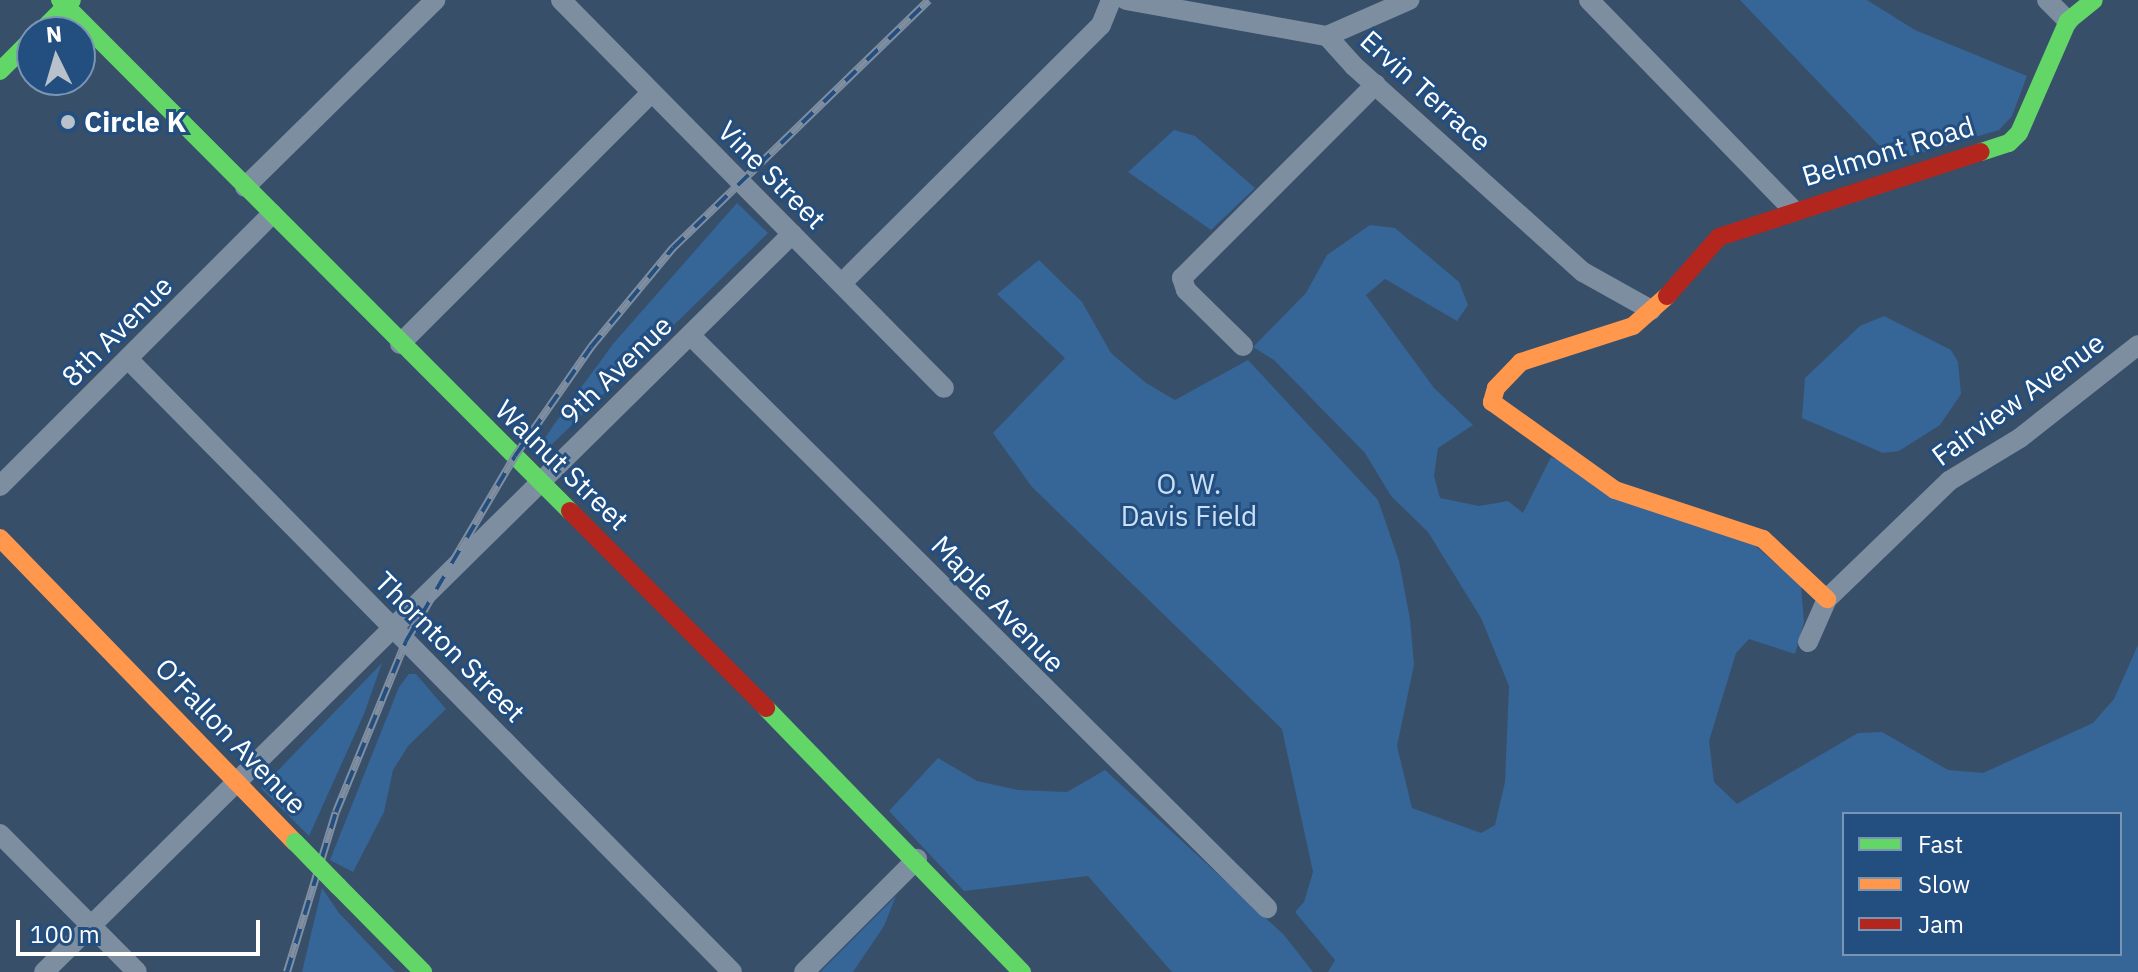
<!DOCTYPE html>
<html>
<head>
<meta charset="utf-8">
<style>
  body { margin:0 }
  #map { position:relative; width:2138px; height:972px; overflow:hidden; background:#384f6a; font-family:"IBM Plex Sans",sans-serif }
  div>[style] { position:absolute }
  .green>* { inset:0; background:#366597 }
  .street>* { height:20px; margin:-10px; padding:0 10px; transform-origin:10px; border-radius:10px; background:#7d8ea1 }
  .fast>* { height:18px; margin:-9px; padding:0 9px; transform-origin:9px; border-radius:9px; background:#63d668 }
  .slow>* { height:18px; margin:-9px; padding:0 9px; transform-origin:9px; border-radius:9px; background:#ff974d }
  .jam>* { height:18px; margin:-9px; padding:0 9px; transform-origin:9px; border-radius:9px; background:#b3261e }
  .rail>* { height:8px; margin-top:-4px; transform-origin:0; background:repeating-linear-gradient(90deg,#224e80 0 15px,#7f8fa1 0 30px); box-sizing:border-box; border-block:2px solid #7f8fa1 }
  .fast-bridge>* { height:18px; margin:-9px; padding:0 9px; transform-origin:9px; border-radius:9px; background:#63d668 }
  .dots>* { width:22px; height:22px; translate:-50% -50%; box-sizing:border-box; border:4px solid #224e80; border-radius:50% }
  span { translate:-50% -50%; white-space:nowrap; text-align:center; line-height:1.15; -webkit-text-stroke:6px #224e80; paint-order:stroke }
  .street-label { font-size:28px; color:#fff }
  .poi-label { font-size:28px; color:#fff; font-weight:700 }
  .left { translate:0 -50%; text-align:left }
  .park-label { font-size:28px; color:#cbe0f6 }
  .legend { position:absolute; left:1842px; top:812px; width:280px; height:144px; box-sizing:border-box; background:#224e80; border:2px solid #7a95b3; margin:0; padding:10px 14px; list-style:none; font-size:24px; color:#fff }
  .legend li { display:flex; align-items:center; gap:16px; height:40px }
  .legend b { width:40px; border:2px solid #7a95b3 }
  .north { position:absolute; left:16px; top:16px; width:80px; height:80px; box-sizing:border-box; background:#224e80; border:2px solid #7a95b3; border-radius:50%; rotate:355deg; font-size:22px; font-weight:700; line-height:32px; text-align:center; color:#fff }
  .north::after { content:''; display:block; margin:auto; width:28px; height:36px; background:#b9c1cb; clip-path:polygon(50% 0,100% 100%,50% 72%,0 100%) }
  .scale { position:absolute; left:16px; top:920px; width:244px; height:36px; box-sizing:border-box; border:4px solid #fff; border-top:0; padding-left:10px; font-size:24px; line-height:28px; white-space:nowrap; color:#fff; -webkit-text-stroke:6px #224e80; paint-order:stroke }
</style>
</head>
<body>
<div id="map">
  <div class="green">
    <i style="clip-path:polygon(1740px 0,1867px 0,1915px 30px,2027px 76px,2012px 116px,1999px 130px,1894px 161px)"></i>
    <i style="clip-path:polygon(1174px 130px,1195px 136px,1255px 188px,1211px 230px,1128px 172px)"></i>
    <i style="clip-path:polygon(737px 203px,768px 233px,541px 455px,540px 446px,553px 426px,613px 344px)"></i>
    <i style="clip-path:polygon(evenodd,1370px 225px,1395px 228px,1459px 282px,1468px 305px,1457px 321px,1385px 279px,1366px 295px,1434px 388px,1473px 425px,1438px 448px,1434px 476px,1440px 498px,1479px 506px,1508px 501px,1523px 513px,1551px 457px,1750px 541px,1801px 586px,1804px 622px,1795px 654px,1749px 639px,1736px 653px,1709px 741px,1714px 782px,1737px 804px,1858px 733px,1882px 732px,1948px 770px,1983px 773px,2093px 723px,2114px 699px,2138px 645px,2138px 972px,1328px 972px,1335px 960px,1295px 912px,1304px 902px,1313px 872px,1282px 729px,1032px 487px,993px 433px,1065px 358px,997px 294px,1039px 260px,1082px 302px,1111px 353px,1146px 383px,1175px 400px,1248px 360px,1378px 500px,1399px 561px,1410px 619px,1414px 665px,1397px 746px,1412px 808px,1481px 833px,1495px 825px,1505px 782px,1509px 686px,1481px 618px,1428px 532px,1391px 496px,1365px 453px,1274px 360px,1253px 347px,1306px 293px,1327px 255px,1370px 225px,1844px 814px,2120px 814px,2120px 954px,1844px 954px,1844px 814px)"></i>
    <i style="clip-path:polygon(1884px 316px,1951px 350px,1958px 362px,1961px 394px,1940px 425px,1899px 451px,1883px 453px,1802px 418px,1805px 378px,1860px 326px)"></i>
    <i style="clip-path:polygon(382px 663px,364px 714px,309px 836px,261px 788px)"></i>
    <i style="clip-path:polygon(409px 674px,416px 674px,446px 709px,408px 746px,393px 770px,384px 812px,353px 872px,330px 860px,399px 687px)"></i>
    <i style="clip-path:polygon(938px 758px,977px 781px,1018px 790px,1067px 792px,1105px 770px,1284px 935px,1313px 972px,1172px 972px,1088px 876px,964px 891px,889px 811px)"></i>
    <i style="clip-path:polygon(322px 888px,339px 913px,395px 972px,302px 972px)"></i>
    <i style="clip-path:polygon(896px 896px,884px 926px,853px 972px,820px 972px)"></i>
  </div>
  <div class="street">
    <i style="left:561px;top:0;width:545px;rotate:45.37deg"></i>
    <i style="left:1126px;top:0;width:204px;rotate:10.2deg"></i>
    <i style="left:1327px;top:36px;width:90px;rotate:-23.7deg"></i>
    <i style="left:1589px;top:0;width:293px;rotate:45.8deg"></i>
    <i style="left:2047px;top:0;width:30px;rotate:45deg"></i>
    <i style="left:1327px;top:36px;width:40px;rotate:48deg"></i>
    <i style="left:1354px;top:66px;width:308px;rotate:42deg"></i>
    <i style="left:1583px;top:272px;width:78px;rotate:29.2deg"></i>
    <i style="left:245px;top:187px;width:267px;rotate:-44.5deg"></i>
    <i style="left:843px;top:282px;width:364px;rotate:-44.9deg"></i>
    <i style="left:1101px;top:25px;width:27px;rotate:-68deg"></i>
    <i style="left:691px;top:336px;width:812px;rotate:44.8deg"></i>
    <i style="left:400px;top:344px;width:355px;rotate:-45deg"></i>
    <i style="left:1243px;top:346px;width:80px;rotate:-135.5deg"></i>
    <i style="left:1186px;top:290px;width:13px;rotate:-108deg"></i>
    <i style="left:1182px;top:278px;width:274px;rotate:-45deg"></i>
    <i style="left:129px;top:360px;width:859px;rotate:45.42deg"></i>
    <i style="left:0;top:486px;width:385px;rotate:-45deg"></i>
    <i style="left:1808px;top:642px;width:47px;rotate:-66.2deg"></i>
    <i style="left:1827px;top:599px;width:170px;rotate:-44deg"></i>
    <i style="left:1949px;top:481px;width:83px;rotate:-31.2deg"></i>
    <i style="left:2020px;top:438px;width:150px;rotate:-38.2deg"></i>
    <i style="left:0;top:834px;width:194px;rotate:45.2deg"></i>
    <i style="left:44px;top:972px;width:1051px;rotate:-44.61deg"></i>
    <i style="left:804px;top:972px;width:160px;rotate:-45deg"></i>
  </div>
  <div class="fast">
    <i style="left:60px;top:0;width:722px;rotate:45.06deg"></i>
    <i style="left:40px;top:32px;width:45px;rotate:-45deg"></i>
    <i style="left:0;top:71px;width:45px;rotate:-45deg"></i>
    <i style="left:1981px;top:152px;width:29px;rotate:-18deg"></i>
    <i style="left:2009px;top:143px;width:14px;rotate:-45deg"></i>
    <i style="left:2019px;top:133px;width:122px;rotate:-66.4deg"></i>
    <i style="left:2068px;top:21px;width:33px;rotate:-39deg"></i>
    <i style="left:766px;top:708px;width:368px;rotate:45.9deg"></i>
    <i style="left:338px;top:886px;width:121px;rotate:45.3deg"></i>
  </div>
  <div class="slow">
    <i style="left:1667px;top:296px;width:45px;rotate:138.6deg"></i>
    <i style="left:1633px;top:326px;width:118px;rotate:162.2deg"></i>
    <i style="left:1521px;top:362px;width:36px;rotate:134deg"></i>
    <i style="left:1496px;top:388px;width:15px;rotate:106deg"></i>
    <i style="left:1492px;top:402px;width:151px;rotate:35.6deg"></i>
    <i style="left:1615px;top:490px;width:156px;rotate:18.3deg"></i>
    <i style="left:1763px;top:539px;width:88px;rotate:43.2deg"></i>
    <i style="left:0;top:538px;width:424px;rotate:45.9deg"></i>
  </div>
  <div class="jam">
    <i style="left:1667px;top:296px;width:79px;rotate:-48.6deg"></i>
    <i style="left:1719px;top:237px;width:275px;rotate:-18deg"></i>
    <i style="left:570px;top:511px;width:278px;rotate:45.1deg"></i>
  </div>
  <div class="rail">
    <i style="left:287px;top:972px;width:167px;rotate:-73deg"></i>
    <i style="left:336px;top:812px;width:185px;rotate:-67.7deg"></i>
    <i style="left:406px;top:641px;width:215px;rotate:-59.5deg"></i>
    <i style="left:515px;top:456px;width:133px;rotate:-55.1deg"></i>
    <i style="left:591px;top:347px;width:129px;rotate:-50.4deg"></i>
    <i style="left:673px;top:248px;width:356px;rotate:-44.1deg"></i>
  </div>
  <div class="fast-bridge">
    <i style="left:295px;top:842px;width:62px;rotate:45.7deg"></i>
  </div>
  <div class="dots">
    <i style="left:68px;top:122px;background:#b9c1cb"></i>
  </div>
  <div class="street-label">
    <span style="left:1426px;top:91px;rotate:42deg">Ervin Terrace</span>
    <span style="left:1888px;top:151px;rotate:-17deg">Belmont Road</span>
    <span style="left:772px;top:175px;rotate:45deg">Vine Street</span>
    <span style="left:117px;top:331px;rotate:-45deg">8th Avenue</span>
    <span style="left:616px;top:370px;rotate:-44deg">9th Avenue</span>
    <span style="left:2018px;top:399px;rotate:-36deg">Fairview Avenue</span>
    <span style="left:562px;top:465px;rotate:44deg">Walnut Street</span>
    <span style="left:998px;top:604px;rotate:46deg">Maple Avenue</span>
    <span style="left:450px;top:647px;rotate:45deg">Thornton Street</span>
    <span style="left:231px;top:736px;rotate:46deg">O’Fallon Avenue</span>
  </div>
  <div class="poi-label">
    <span class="left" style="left:84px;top:122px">Circle K</span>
  </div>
  <div class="park-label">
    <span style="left:1189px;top:500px">O. W.<br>Davis Field</span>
  </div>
  <ul class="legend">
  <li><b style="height:10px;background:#63d668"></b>Fast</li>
  <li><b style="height:10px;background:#ff974d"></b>Slow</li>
  <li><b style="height:10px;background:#b3261e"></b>Jam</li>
  </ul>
  <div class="north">N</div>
  <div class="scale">100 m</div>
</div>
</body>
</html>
